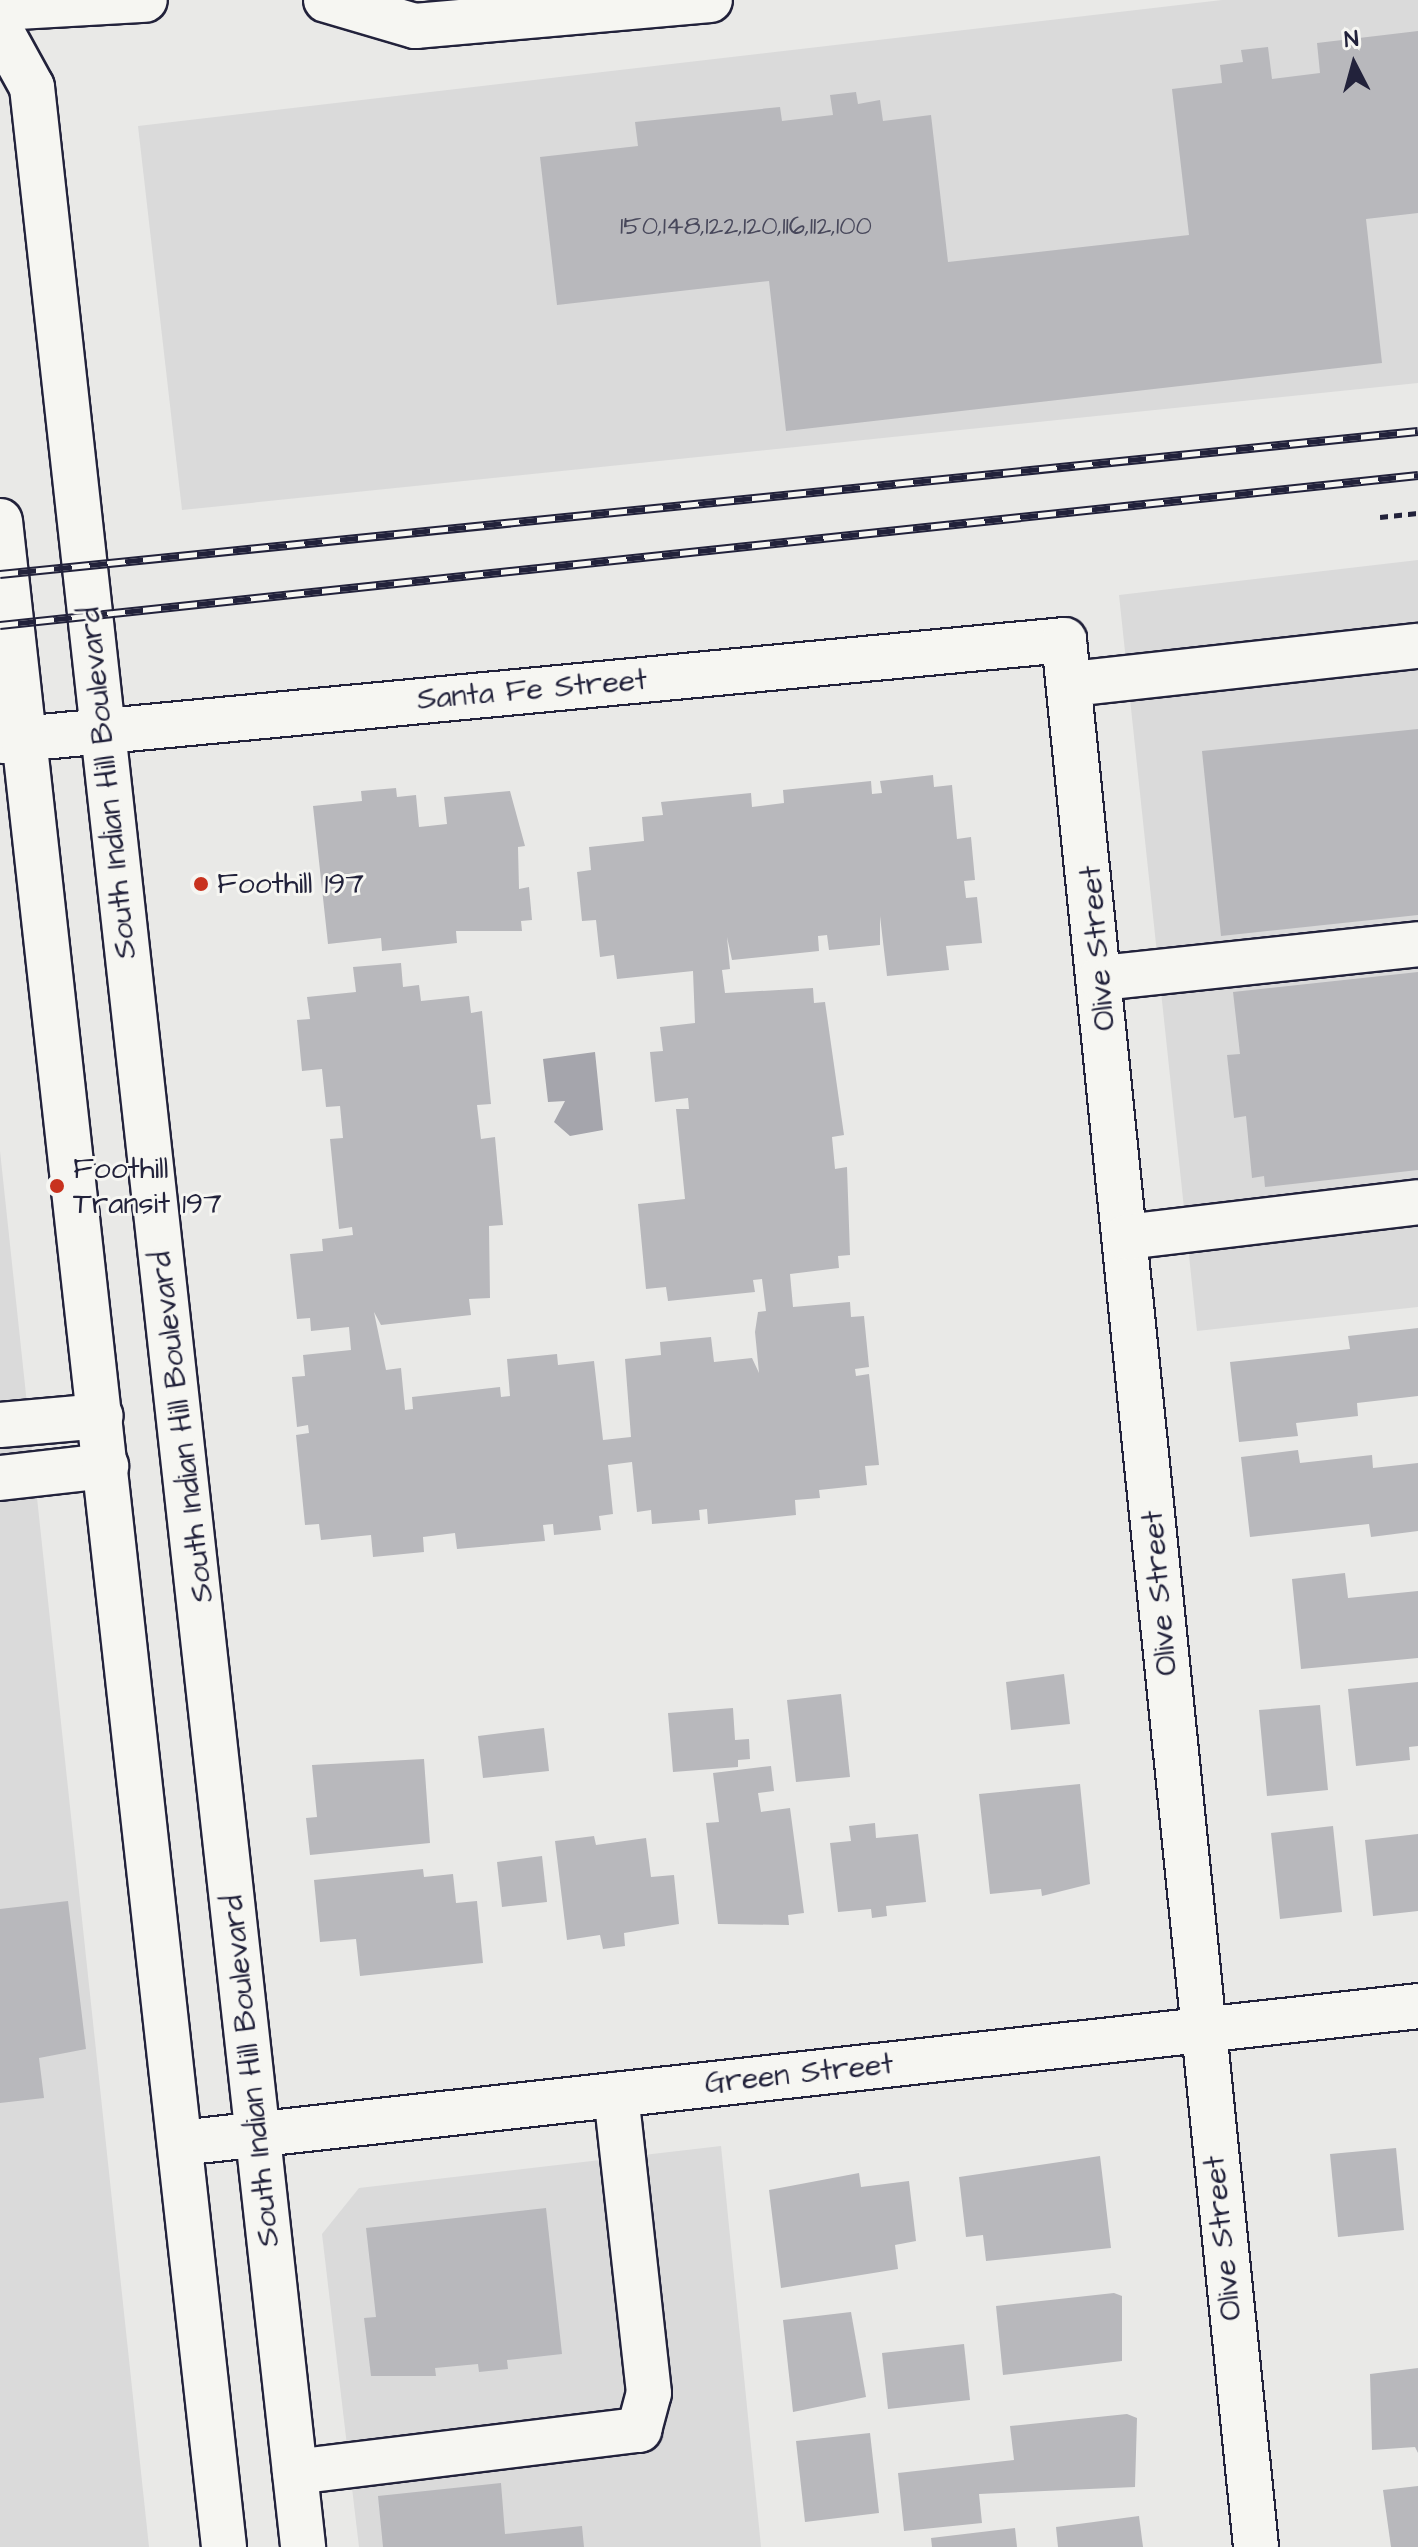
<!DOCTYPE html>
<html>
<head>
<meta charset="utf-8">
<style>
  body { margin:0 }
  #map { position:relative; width:1418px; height:2547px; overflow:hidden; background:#e9e9e7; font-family:"Architects Daughter",sans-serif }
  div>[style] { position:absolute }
  .built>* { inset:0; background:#dadada }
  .water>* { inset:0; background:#a5a5ac }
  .building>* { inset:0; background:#b8b8bc }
  .path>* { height:5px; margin-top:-2.5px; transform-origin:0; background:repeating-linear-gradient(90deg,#22223b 0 8px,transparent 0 14px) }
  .roads { filter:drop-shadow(2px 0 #22223b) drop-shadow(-2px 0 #22223b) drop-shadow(0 2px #22223b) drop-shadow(0 -2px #22223b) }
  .minor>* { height:44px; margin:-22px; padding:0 22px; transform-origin:22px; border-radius:22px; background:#f6f6f2 }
  .major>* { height:44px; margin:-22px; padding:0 22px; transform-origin:22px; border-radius:22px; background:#f6f6f2 }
  .rail>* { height:9px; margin-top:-4.5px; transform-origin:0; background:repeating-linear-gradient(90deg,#f6f6f2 0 18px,#22223b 0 36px); box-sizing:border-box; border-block:2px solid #22223b }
  .dots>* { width:22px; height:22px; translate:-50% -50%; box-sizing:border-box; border:4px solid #f6f6f2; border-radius:50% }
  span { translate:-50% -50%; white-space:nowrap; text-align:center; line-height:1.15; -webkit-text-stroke:6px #f6f6f2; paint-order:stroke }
  .number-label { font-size:26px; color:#48485b }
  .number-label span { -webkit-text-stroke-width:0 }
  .street-label { font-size:30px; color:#22223b }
  .poi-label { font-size:30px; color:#22223b }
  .left { translate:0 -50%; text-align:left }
  .north { position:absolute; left:1314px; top:24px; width:80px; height:80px; -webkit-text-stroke:6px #f6f6f2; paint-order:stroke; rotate:354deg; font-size:22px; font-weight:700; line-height:32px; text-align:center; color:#22223b }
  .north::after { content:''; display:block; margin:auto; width:28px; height:36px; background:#22223b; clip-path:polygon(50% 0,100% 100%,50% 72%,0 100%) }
</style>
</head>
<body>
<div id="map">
  <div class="built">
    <i style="clip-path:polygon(1222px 0,1418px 0,1418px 383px,182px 510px,138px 126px)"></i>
    <i style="clip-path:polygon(1418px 560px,1418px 1307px,1197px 1331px,1119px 595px)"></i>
    <i style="clip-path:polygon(0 1151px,149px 2547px,0 2547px)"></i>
    <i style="clip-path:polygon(721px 2146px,761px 2547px,359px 2547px,322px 2234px,359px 2188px)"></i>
  </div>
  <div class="water">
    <i style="clip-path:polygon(595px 1052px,603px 1130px,570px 1136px,554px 1122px,565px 1101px,548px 1102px,543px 1059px)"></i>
  </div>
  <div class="building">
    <i style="clip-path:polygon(1418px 31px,1418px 213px,1366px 219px,1382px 363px,786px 431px,769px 281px,557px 305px,540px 157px,638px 146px,635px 122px,780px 107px,782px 121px,833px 115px,830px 95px,856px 92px,858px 104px,880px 100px,883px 121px,931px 115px,948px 262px,1189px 235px,1172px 89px,1222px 83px,1220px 65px,1243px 62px,1241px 50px,1268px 47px,1272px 79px,1320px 73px,1317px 43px)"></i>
    <i style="clip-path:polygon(1418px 729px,1418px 915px,1221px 936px,1202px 751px)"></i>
    <i style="clip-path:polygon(933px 775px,934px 787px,952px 785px,957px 839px,971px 837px,975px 880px,964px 881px,966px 898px,977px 897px,982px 943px,946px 946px,949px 970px,887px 976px,880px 916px,880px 945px,829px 950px,827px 935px,818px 936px,819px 951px,732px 960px,727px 937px,730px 969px,722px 970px,725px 993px,813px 988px,814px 1003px,825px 1002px,844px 1135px,832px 1137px,835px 1169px,847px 1167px,850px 1255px,838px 1256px,839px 1268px,790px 1274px,793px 1307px,850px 1302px,851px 1317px,864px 1316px,869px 1367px,855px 1369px,856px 1376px,869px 1374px,879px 1465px,865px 1466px,867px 1485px,819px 1490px,820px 1498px,795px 1500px,796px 1515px,708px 1524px,707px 1509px,699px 1510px,700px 1520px,652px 1524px,651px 1510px,637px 1512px,632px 1462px,608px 1465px,613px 1514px,599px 1516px,601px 1530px,554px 1535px,553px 1524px,543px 1525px,545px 1541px,457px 1549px,455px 1533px,423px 1537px,424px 1552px,373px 1557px,371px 1535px,321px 1540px,319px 1524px,305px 1525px,296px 1435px,309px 1433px,308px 1425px,297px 1427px,292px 1377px,305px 1376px,303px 1355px,351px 1350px,349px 1327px,311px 1331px,310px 1318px,297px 1319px,290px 1254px,323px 1251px,322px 1239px,353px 1235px,352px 1227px,339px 1229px,330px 1139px,343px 1138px,340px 1106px,326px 1107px,322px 1069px,302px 1071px,297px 1020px,310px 1019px,307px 997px,356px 992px,353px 967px,401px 963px,403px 987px,419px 985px,421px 1001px,469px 996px,471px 1013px,482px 1011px,491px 1104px,477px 1105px,481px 1139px,495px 1137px,503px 1225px,489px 1226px,490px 1298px,469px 1299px,471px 1315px,381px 1325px,374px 1312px,386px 1370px,401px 1368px,405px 1410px,413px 1409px,412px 1397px,500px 1387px,501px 1397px,510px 1396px,507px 1359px,557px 1354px,558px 1365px,594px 1361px,603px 1440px,631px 1437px,625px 1359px,661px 1355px,660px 1342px,711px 1337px,714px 1362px,752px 1358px,759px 1373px,755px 1332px,758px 1312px,766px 1311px,762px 1279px,753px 1280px,755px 1292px,668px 1301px,666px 1287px,646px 1289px,638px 1204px,685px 1199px,676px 1109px,689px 1109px,688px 1098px,655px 1102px,650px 1052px,663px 1051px,660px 1027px,695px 1023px,693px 971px,617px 979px,614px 955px,600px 957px,596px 920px,582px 921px,577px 872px,591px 870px,589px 847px,644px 841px,642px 817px,663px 815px,661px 802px,751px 793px,752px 807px,784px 803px,783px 790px,871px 781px,872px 794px,882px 793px,880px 781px)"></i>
    <i style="clip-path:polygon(396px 788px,397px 797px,416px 795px,419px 827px,447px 824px,444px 797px,510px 791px,525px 846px,518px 847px,519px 889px,529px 887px,532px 920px,521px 921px,522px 931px,456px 931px,457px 943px,382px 951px,381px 938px,328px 944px,313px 806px,362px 801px,361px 791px)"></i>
    <i style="clip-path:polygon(1418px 972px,1418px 1170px,1265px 1187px,1264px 1176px,1252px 1178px,1246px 1116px,1234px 1118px,1227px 1055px,1240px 1054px,1233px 992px)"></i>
    <i style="clip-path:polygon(1418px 1328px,1418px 1396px,1357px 1403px,1358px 1416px,1296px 1423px,1298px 1436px,1239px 1442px,1230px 1362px,1350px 1349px,1348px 1336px)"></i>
    <i style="clip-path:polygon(1298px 1450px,1300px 1463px,1372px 1455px,1373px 1468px,1418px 1463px,1418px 1531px,1371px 1537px,1369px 1524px,1250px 1537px,1241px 1457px)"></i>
    <i style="clip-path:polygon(1345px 1573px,1348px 1598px,1418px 1591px,1418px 1658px,1301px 1669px,1292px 1579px)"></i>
    <i style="clip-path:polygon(1064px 1674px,1070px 1724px,1011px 1730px,1006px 1682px)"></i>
    <i style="clip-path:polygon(1418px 1682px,1418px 1746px,1409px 1747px,1410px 1760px,1356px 1766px,1348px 1689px)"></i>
    <i style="clip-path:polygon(841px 1694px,850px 1777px,796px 1782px,787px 1700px)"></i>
    <i style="clip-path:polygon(1320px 1705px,1328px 1790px,1267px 1796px,1259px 1710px)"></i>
    <i style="clip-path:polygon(733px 1708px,735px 1740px,749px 1739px,750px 1759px,738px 1760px,738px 1767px,673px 1772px,668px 1713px)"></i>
    <i style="clip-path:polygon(544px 1728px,549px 1771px,483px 1778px,478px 1736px)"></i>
    <i style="clip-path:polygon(424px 1759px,430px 1843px,310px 1855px,306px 1818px,317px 1817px,312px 1765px)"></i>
    <i style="clip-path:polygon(771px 1766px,774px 1791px,758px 1793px,761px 1812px,790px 1808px,804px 1913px,788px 1915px,789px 1925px,718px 1924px,706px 1823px,719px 1822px,713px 1773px)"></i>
    <i style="clip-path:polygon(1080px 1784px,1090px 1884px,1042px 1896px,1041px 1889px,990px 1894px,979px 1794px)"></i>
    <i style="clip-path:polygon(875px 1823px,876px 1838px,918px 1834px,926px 1902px,886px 1906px,887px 1916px,872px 1918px,871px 1909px,838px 1912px,830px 1843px,851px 1841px,849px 1826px)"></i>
    <i style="clip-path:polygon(1333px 1826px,1342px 1912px,1280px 1919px,1271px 1833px)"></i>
    <i style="clip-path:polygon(1418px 1834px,1418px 1911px,1373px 1916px,1365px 1840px)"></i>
    <i style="clip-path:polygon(594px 1836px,596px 1845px,646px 1838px,651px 1877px,674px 1875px,679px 1924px,624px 1933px,625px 1946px,603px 1949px,600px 1935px,567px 1940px,555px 1841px)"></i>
    <i style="clip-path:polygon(542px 1856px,547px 1902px,502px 1907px,497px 1862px)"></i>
    <i style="clip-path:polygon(423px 1869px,424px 1877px,453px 1874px,456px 1903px,477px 1901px,483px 1963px,360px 1976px,356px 1939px,320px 1942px,314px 1880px)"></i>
    <i style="clip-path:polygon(68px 1901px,86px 2049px,39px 2058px,44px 2098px,0 2103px,0 1909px)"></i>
    <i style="clip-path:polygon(1396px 2148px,1404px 2230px,1338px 2237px,1330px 2154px)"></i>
    <i style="clip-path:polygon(1100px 2156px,1111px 2248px,986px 2261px,983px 2235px,966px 2237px,959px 2177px)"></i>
    <i style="clip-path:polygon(859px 2173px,861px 2187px,909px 2181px,916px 2241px,895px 2245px,898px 2269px,781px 2288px,769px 2190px)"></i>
    <i style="clip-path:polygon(546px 2208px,562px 2354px,507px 2360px,508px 2369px,479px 2372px,478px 2364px,435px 2368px,436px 2376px,371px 2376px,364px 2318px,376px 2317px,366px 2228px)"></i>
    <i style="clip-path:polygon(1114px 2293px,1122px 2296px,1122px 2361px,1003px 2375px,996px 2306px)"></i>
    <i style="clip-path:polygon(851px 2312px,866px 2397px,793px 2412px,783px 2320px)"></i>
    <i style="clip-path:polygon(964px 2344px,970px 2400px,888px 2409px,882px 2353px)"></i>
    <i style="clip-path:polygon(1418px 2368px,1418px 2453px,1415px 2447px,1372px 2450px,1370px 2374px)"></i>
    <i style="clip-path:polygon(1127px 2414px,1137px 2418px,1135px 2487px,979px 2494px,982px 2523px,904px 2531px,898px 2473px,1014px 2460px,1010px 2426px)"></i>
    <i style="clip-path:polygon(870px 2433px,879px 2513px,805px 2522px,796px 2441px)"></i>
    <i style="clip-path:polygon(501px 2483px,505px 2534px,582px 2526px,584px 2547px,383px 2547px,378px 2496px)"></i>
    <i style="clip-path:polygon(1418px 2486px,1418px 2547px,1391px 2547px,1383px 2490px)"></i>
    <i style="clip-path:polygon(1139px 2516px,1143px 2547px,1058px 2547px,1056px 2527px)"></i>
    <i style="clip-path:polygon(1015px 2528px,1017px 2547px,932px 2547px,931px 2538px)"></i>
  </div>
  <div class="path">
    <i style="left:1380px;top:517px;width:38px;rotate:-6deg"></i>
  </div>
  <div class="roads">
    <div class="minor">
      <i style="left:326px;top:0;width:93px;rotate:16.3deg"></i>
      <i style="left:415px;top:26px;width:296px;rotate:-5deg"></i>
      <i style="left:0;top:8px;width:145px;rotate:-3.2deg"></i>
      <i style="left:1072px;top:684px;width:348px;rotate:-6.3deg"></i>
      <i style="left:0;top:741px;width:1069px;rotate:-5.42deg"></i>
      <i style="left:1064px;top:640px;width:1917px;rotate:84.25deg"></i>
      <i style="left:1101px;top:978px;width:319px;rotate:-6.1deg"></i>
      <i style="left:1126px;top:1237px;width:294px;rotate:-6.8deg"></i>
      <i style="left:0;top:1425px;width:101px;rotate:-5.1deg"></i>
      <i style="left:0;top:1478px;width:107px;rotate:-6.5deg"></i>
      <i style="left:180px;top:2143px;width:1246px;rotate:-6.31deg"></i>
      <i style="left:295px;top:2472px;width:347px;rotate:-7deg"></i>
      <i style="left:639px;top:2430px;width:38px;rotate:-75deg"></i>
      <i style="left:649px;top:2393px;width:300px;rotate:-96.3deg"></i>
    </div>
    <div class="major">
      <i style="left:0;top:29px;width:66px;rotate:61.1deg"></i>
      <i style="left:32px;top:87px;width:2475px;rotate:83.71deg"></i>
      <i style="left:0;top:521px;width:2038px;rotate:83.69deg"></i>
    </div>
  </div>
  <div class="rail">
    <i style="left:0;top:574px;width:1425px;rotate:-5.76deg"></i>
    <i style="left:0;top:625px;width:1426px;rotate:-6.04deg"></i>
  </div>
  <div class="dots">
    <i style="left:201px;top:884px;background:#c8321e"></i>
    <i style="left:57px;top:1186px;background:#c8321e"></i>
  </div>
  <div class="number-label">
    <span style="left:746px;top:227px">150,148,122,120,116,112,100</span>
  </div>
  <div class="street-label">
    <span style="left:532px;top:690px;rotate:-5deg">Santa Fe Street</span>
    <span style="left:108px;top:783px;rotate:-96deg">South Indian Hill Boulevard</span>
    <span style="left:1098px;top:948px;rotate:-95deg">Olive Street</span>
    <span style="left:182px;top:1427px;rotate:-97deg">South Indian Hill Boulevard</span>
    <span style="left:1160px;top:1593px;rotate:-95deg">Olive Street</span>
    <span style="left:251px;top:2071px;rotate:-96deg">South Indian Hill Boulevard</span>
    <span style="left:799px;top:2074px;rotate:-6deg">Green Street</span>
    <span style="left:1223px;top:2238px;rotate:-96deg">Olive Street</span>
  </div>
  <div class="poi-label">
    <span class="left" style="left:217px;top:884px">Foothill 197</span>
    <span class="left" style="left:73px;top:1186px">Foothill<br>Transit 197</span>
  </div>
  <div class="north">N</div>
</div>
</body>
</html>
